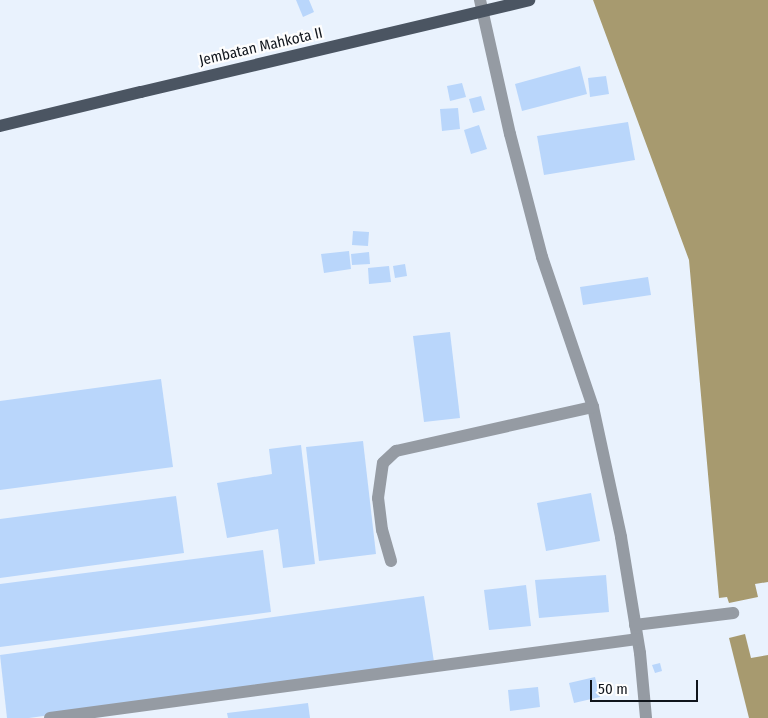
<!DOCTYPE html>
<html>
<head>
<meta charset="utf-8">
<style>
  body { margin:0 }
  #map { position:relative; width:768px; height:718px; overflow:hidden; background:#e9f2fd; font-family:"Fira Sans Condensed",sans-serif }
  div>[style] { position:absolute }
  .water>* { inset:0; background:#a79a6f }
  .building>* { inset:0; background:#b9d6fb }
  .minor>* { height:12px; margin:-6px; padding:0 6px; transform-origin:6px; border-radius:6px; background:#959ba3 }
  .major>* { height:12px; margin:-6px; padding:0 6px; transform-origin:6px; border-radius:6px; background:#4b5562 }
  .major-bridge>* { height:12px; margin:-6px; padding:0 6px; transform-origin:6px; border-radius:6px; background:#4b5562 }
  span { translate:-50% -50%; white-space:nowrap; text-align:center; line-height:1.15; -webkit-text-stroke:4.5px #fefefe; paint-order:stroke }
  .street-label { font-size:15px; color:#10151c }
  .scale { position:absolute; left:590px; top:680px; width:108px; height:22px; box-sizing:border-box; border:2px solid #10151c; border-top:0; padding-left:6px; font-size:15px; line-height:18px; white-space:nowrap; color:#10151c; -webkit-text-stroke:4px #fefefe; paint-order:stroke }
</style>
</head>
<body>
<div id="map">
  <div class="water">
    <i style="clip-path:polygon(593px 0,768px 0,768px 582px,755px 584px,758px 597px,729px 603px,727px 597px,719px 598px,689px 260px)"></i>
    <i style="clip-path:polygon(745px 634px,751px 658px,768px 655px,768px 718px,749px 718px,729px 638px)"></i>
  </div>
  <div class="building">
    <i style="clip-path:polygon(296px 0,309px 0,314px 12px,303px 17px)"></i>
    <i style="clip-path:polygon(580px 66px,587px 94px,522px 111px,515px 84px)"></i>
    <i style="clip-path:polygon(606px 76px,609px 94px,590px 97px,588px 78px)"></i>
    <i style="clip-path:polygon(462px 83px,466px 97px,450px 101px,447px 86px)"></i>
    <i style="clip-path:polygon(481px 96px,485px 110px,473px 113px,469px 99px)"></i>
    <i style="clip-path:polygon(458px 108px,460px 129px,442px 131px,440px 109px)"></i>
    <i style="clip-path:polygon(628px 122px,635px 160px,544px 175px,537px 136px)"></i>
    <i style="clip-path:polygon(479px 125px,487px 149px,471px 154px,464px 130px)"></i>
    <i style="clip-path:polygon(353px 231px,369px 232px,368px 246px,352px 245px)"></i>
    <i style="clip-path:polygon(349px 251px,351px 269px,324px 273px,321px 254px)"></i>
    <i style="clip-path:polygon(369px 252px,370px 264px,352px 265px,351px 254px)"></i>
    <i style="clip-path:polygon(405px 264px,407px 276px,395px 278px,393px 266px)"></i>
    <i style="clip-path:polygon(389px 266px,391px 282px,369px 284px,368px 268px)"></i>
    <i style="clip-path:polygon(648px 277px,651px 295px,583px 305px,580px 287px)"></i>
    <i style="clip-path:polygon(450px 332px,460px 418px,424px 422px,413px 336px)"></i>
    <i style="clip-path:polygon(161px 379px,173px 467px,0 490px,0 401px)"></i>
    <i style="clip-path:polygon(363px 441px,376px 554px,319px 561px,306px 447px)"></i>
    <i style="clip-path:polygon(301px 445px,315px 564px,283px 568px,278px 529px,227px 538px,217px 483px,272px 474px,269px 449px)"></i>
    <i style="clip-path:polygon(591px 493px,600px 541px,546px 551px,537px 503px)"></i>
    <i style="clip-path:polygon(176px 496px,184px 553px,0 578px,0 519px)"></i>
    <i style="clip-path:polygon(263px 550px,271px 612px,0 647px,0 584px)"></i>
    <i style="clip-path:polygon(606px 575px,609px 612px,539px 618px,535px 580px)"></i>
    <i style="clip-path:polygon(526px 585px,531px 626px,489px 630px,484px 590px)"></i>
    <i style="clip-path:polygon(424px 596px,434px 662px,29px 718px,7px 718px,0 655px)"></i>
    <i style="clip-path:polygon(660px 663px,662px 671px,655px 673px,652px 665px)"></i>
    <i style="clip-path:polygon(595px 677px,600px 697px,574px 703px,569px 683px)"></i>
    <i style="clip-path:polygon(538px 687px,540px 707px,510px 711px,508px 690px)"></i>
    <i style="clip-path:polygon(308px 703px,310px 718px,228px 718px,227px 713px)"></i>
  </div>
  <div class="minor">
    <i style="left:480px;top:0;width:137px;rotate:77.4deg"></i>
    <i style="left:510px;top:134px;width:127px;rotate:75.4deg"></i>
    <i style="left:542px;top:257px;width:158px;rotate:71.2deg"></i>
    <i style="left:593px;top:407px;width:133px;rotate:77.8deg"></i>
    <i style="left:621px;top:537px;width:118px;rotate:80.7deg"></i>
    <i style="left:640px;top:653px;width:65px;rotate:84.7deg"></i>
    <i style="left:391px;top:561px;width:32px;rotate:-106deg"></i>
    <i style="left:382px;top:530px;width:32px;rotate:-97deg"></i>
    <i style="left:378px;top:498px;width:35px;rotate:-82deg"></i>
    <i style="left:383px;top:463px;width:18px;rotate:-43deg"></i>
    <i style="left:396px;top:451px;width:202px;rotate:-12.6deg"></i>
    <i style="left:635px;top:625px;width:99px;rotate:-7deg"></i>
    <i style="left:50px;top:718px;width:592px;rotate:-7.66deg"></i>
  </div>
  <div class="major">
    <i style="left:0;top:126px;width:145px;rotate:-13.6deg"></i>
  </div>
  <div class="major-bridge">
    <i style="left:141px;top:92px;width:399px;rotate:-13.3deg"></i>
  </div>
  <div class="street-label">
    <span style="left:261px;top:47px;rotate:-13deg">Jembatan Mahkota II</span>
  </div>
  <div class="scale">50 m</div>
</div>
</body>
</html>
